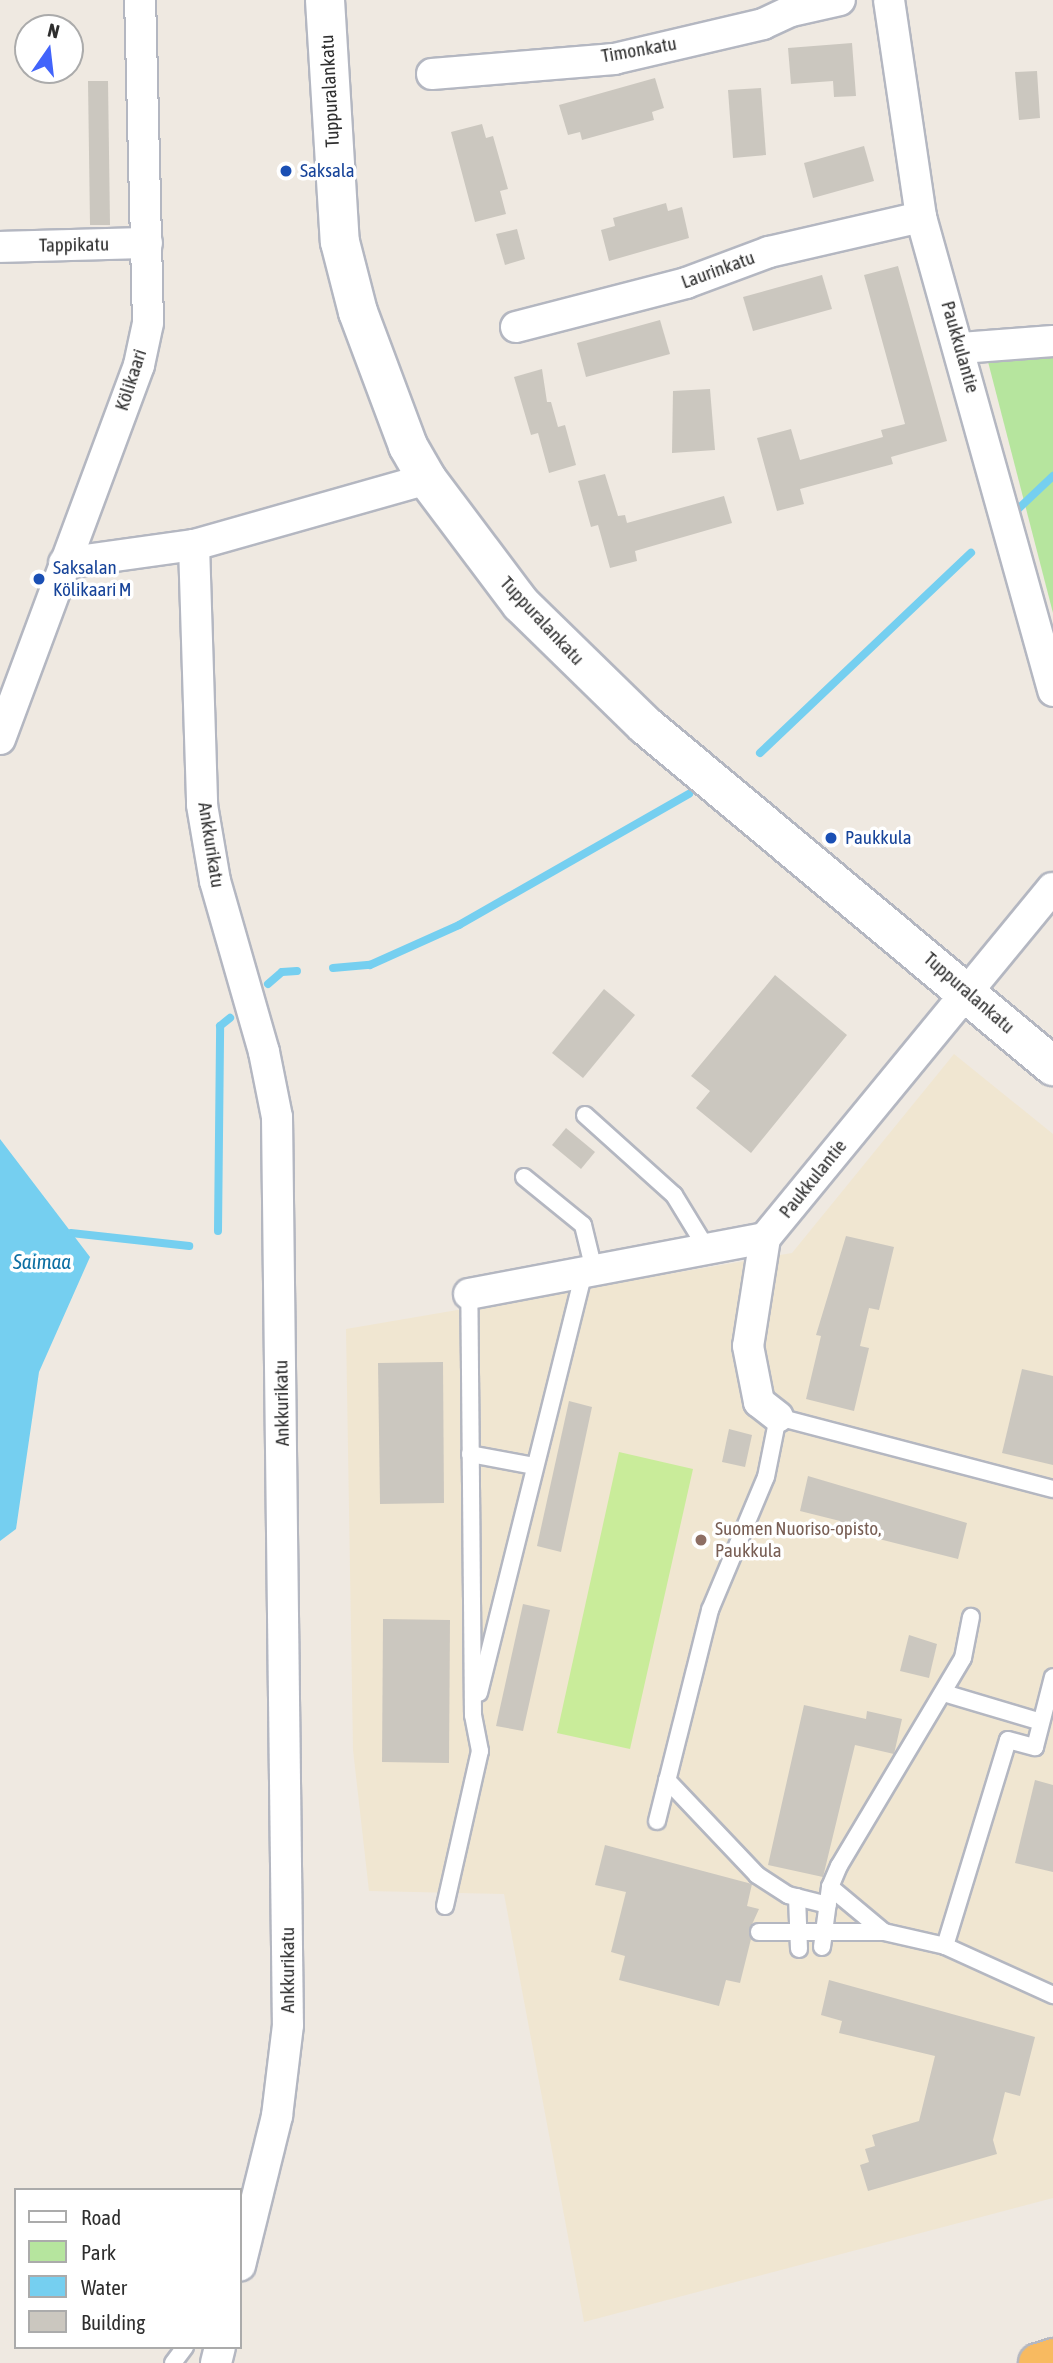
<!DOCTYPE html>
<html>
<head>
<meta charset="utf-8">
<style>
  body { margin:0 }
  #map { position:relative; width:1053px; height:2363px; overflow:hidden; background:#efe9e1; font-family:"Asap Condensed",sans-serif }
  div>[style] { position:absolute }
  .education>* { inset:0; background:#f0e6d1 }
  .green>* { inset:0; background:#b6e59e }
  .pitch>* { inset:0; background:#c9ec9a }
  .water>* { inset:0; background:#75cff0 }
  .stream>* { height:8px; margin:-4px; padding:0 4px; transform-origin:4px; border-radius:4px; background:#75cff0 }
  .building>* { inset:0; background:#cbc7bf }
  .roads { filter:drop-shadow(2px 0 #b4b7c1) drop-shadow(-2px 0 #b4b7c1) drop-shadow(0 2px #b4b7c1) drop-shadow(0 -2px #b4b7c1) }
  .service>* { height:16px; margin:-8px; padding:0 8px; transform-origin:8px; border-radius:8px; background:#fff }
  .minor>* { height:30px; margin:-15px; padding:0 15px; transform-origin:15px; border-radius:15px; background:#fff }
  .tertiary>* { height:38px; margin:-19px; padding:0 19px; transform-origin:19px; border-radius:19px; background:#fff }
  .trunk>* { height:38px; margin:-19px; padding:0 19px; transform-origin:19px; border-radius:19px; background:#f8ba60 }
  .dots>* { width:19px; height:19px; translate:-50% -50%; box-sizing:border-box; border:4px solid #fff; border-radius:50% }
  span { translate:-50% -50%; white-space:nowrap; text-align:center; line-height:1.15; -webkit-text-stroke:7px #fff; paint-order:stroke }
  .street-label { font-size:19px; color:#2e2e2e }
  .transit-label { font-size:19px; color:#164399 }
  .left { translate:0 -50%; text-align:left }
  .education-label { font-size:19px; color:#785e54 }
  .water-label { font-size:21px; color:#0d6fa3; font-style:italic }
  .legend { position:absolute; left:14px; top:2188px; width:228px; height:161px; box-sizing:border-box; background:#fff; border:2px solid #ababab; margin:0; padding:9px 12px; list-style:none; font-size:21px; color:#2e2e2e }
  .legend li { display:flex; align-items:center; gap:14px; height:35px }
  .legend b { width:35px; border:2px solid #ababab }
  .north { position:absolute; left:14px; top:14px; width:70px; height:70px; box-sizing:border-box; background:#fff; border:2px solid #ababab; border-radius:50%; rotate:14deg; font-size:19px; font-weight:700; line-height:28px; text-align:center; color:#2e2e2e }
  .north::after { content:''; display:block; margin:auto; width:24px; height:32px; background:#4264fb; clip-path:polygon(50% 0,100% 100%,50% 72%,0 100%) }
</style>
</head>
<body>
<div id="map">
  <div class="education">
    <i style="clip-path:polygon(954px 1054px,1053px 1134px,1053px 2198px,584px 2322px,504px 1894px,369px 1891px,353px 1750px,346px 1329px,792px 1253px)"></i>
  </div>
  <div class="green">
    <i style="clip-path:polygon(1053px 349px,1053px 613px,986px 354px)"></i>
  </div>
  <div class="pitch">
    <i style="clip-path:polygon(619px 1452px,693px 1469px,630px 1749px,557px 1733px)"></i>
  </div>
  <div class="water">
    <i style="clip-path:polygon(0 1139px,90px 1257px,39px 1372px,16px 1529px,0 1541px)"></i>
  </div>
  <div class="stream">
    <i style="left:1017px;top:510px;width:50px;rotate:-43.4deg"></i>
    <i style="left:760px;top:753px;width:291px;rotate:-43.5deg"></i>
    <i style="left:333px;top:968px;width:37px;rotate:-5deg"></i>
    <i style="left:370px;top:965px;width:98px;rotate:-24.2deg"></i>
    <i style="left:459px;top:925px;width:265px;rotate:-29.7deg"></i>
    <i style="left:268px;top:984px;width:18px;rotate:-41deg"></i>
    <i style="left:282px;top:972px;width:15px;rotate:-4deg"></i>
    <i style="left:218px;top:1231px;width:205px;rotate:-89.4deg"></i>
    <i style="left:220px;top:1026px;width:13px;rotate:-39deg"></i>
    <i style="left:71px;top:1233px;width:119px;rotate:6.3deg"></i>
  </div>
  <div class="building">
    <i style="clip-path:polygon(852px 43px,856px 96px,834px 97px,833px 81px,791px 84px,788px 48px)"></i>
    <i style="clip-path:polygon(1037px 71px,1040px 118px,1019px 120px,1015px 72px)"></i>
    <i style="clip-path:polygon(655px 78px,664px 108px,652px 112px,654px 120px,582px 140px,580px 132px,568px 135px,559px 105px)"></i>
    <i style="clip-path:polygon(88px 81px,108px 81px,110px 225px,90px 225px)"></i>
    <i style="clip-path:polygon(761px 88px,766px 155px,733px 158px,728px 90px)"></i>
    <i style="clip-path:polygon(482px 124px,486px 138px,493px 136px,508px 189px,500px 191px,506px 214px,475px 222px,451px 132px)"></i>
    <i style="clip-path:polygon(864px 146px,874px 181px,813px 198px,804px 163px)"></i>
    <i style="clip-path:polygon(666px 203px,668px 211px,682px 207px,689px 238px,609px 261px,601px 230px,615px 226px,613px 218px)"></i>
    <i style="clip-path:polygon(517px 229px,525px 259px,505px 265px,496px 234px)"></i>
    <i style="clip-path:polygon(898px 266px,947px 441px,891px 457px,893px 464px,800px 489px,804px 504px,777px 511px,757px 438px,791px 429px,800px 460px,883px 437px,881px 430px,905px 424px,864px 275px)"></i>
    <i style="clip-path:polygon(822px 275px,832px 309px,753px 331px,743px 297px)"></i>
    <i style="clip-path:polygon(660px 320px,670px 354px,586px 377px,577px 343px)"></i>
    <i style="clip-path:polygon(542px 369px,547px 402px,551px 402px,558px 427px,565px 425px,576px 465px,549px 473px,538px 433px,531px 435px,514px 377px)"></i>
    <i style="clip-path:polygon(710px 389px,715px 450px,672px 453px,673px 391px)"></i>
    <i style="clip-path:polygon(605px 474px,618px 516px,625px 515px,627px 523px,724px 496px,732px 523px,635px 551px,637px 561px,610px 568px,598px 525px,591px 527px,578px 481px)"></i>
    <i style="clip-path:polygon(775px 975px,847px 1035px,751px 1153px,696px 1108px,710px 1091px,691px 1076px)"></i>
    <i style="clip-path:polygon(604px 989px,635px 1015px,583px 1078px,552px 1053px)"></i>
    <i style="clip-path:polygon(566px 1128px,595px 1152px,581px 1169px,552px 1145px)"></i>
    <i style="clip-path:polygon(846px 1236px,894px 1247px,879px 1310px,869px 1308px,860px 1346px,869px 1348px,854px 1411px,806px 1399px,821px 1336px,816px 1335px)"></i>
    <i style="clip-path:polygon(443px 1362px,444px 1503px,380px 1504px,378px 1363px)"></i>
    <i style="clip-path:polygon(1022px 1369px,1053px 1376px,1053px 1465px,1002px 1453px)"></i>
    <i style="clip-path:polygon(569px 1401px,592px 1407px,561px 1552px,537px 1546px)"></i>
    <i style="clip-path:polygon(729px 1429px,752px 1435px,745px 1467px,722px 1462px)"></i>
    <i style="clip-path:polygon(808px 1476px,967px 1523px,958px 1559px,879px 1539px,880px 1536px,839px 1525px,840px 1521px,800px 1511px)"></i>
    <i style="clip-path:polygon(523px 1604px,550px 1610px,523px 1731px,496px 1726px)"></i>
    <i style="clip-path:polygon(383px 1619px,450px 1620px,449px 1763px,382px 1762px)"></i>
    <i style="clip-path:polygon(909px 1635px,937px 1644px,929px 1678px,900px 1671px)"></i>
    <i style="clip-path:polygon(804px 1705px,866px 1719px,867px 1711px,902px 1719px,894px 1754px,855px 1745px,823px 1877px,768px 1865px)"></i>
    <i style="clip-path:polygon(1035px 1780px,1053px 1785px,1053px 1872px,1015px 1863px)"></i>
    <i style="clip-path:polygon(605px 1845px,752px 1884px,747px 1906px,759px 1909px,749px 1931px,751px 1939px,740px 1983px,726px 1980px,719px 2006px,619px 1980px,625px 1956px,611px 1952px,626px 1892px,595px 1885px)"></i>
    <i style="clip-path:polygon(829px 1980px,1035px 2037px,1020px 2096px,1005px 2092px,993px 2140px,997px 2154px,868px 2191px,860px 2165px,869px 2162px,865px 2149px,875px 2146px,872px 2135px,919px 2121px,935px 2056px,839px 2033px,842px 2021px,821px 2015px)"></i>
  </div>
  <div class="roads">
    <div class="service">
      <i style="left:585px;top:1115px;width:120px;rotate:42deg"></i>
      <i style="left:674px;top:1195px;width:63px;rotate:58.6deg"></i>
      <i style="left:524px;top:1177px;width:76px;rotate:39.1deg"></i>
      <i style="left:583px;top:1225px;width:46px;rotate:76.3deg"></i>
      <i style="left:470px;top:1454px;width:66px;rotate:10.5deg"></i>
      <i style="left:479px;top:1693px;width:434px;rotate:-76deg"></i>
      <i style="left:944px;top:1693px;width:101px;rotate:16.6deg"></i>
      <i style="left:667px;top:1780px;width:131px;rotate:46.5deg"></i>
      <i style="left:757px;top:1875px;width:37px;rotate:33deg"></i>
      <i style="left:788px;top:1895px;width:41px;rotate:14deg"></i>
      <i style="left:657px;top:1821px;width:218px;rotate:-75.9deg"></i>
      <i style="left:710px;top:1610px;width:144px;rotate:-67.2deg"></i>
      <i style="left:766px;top:1477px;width:61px;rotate:-78.7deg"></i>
      <i style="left:778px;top:1417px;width:284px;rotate:14.7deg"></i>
      <i style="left:830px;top:1887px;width:70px;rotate:39.8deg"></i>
      <i style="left:884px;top:1932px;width:63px;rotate:12.9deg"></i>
      <i style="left:945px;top:1946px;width:215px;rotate:-73deg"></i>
      <i style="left:1008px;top:1740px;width:28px;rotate:15deg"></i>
      <i style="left:1035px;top:1747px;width:72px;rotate:-75.6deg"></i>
      <i style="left:797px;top:1897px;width:52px;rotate:87.8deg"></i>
      <i style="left:445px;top:1906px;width:159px;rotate:-77.3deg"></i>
      <i style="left:480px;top:1751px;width:37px;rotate:-101deg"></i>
      <i style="left:473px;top:1715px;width:421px;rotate:-90.5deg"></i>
      <i style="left:759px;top:1932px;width:125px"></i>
      <i style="left:945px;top:1946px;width:119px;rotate:24.4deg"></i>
      <i style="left:822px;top:1947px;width:61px;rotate:-82.4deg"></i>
      <i style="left:830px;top:1887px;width:23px;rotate:-67deg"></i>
      <i style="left:839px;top:1866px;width:242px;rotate:-59.2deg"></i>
      <i style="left:963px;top:1658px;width:42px;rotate:-79deg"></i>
      <i style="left:173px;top:2363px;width:20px;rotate:-53deg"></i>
    </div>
    <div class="minor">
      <i style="left:889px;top:0;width:219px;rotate:81.6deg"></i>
      <i style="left:921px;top:217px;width:492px;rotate:74.4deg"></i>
      <i style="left:432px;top:74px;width:183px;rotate:-4.7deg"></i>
      <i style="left:614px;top:59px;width:153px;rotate:-13.2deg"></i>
      <i style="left:763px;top:24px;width:31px;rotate:-25deg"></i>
      <i style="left:791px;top:11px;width:50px;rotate:-12.7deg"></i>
      <i style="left:0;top:247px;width:147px;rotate:-1.6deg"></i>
      <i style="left:516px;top:327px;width:176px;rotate:-14.5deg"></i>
      <i style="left:686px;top:283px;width:89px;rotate:-20.5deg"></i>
      <i style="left:769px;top:252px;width:156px;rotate:-13deg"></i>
      <i style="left:961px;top:348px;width:92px;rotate:-4.4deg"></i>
      <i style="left:194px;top:545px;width:260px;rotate:88.2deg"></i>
      <i style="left:202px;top:805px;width:77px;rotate:80.3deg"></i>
      <i style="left:215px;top:881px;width:178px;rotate:74deg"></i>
      <i style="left:264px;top:1052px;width:66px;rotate:78.7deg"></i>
      <i style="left:277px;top:1117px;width:908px;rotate:89.31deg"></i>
      <i style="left:288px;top:2025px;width:92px;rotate:96.9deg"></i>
      <i style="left:277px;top:2116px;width:154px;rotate:103.9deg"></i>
      <i style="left:64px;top:563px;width:131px;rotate:-7.9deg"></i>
      <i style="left:194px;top:545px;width:242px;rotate:-15.8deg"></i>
      <i style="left:0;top:739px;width:399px;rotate:-69.6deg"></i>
      <i style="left:139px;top:365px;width:43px;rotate:-77.9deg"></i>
      <i style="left:148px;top:323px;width:323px;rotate:-91.4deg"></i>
      <i style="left:765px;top:1238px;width:109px;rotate:98.9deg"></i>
      <i style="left:748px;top:1346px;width:57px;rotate:78.9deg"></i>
      <i style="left:759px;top:1402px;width:24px;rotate:38deg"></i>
      <i style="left:469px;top:1294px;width:301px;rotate:-10.7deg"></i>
      <i style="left:765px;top:1238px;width:453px;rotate:-50.6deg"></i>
      <i style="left:216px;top:2363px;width:16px;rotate:-76deg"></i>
    </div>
    <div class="tertiary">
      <i style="left:325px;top:0;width:242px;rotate:86.5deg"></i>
      <i style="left:340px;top:242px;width:72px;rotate:75.6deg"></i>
      <i style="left:358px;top:312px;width:143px;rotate:69.5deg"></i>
      <i style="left:408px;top:446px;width:38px;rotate:60deg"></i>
      <i style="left:427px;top:479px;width:156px;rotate:53.1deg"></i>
      <i style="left:521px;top:604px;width:173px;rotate:44.3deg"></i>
      <i style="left:645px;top:725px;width:532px;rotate:39.89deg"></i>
    </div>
    <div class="trunk">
      <i style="left:1038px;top:2363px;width:16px;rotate:-18deg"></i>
    </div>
  </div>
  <div class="dots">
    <i style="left:286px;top:171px;background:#1a4fb4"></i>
    <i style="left:39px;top:579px;background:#1a4fb4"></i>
    <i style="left:831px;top:838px;background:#1a4fb4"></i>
    <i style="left:701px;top:1540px;background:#8d6e63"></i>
  </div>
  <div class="street-label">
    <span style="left:639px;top:50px;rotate:-10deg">Timonkatu</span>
    <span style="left:330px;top:91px;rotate:-93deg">Tuppuralankatu</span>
    <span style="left:74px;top:245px;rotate:-1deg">Tappikatu</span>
    <span style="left:718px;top:270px;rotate:-20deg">Laurinkatu</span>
    <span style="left:960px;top:347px;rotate:74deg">Paukkulantie</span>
    <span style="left:131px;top:380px;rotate:-72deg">Kölikaari</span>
    <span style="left:542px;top:621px;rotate:47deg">Tuppuralankatu</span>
    <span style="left:211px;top:845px;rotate:81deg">Ankkurikatu</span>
    <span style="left:969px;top:993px;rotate:41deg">Tuppuralankatu</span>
    <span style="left:813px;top:1179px;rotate:-51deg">Paukkulantie</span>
    <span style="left:282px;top:1403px;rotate:-91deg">Ankkurikatu</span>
    <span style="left:288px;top:1970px;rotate:-90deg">Ankkurikatu</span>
  </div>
  <div class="transit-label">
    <span class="left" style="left:300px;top:171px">Saksala</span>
    <span class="left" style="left:53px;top:579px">Saksalan<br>Kölikaari M</span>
    <span class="left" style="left:845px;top:838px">Paukkula</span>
  </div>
  <div class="education-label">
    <span class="left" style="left:715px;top:1540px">Suomen Nuoriso-opisto,<br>Paukkula</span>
  </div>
  <div class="water-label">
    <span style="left:42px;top:1261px">Saimaa</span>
  </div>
  <ul class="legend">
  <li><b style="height:9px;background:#fff"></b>Road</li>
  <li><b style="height:19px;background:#b6e59e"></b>Park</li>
  <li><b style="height:19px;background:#75cff0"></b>Water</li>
  <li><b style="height:19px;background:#cbc7bf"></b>Building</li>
  </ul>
  <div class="north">N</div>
</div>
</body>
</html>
